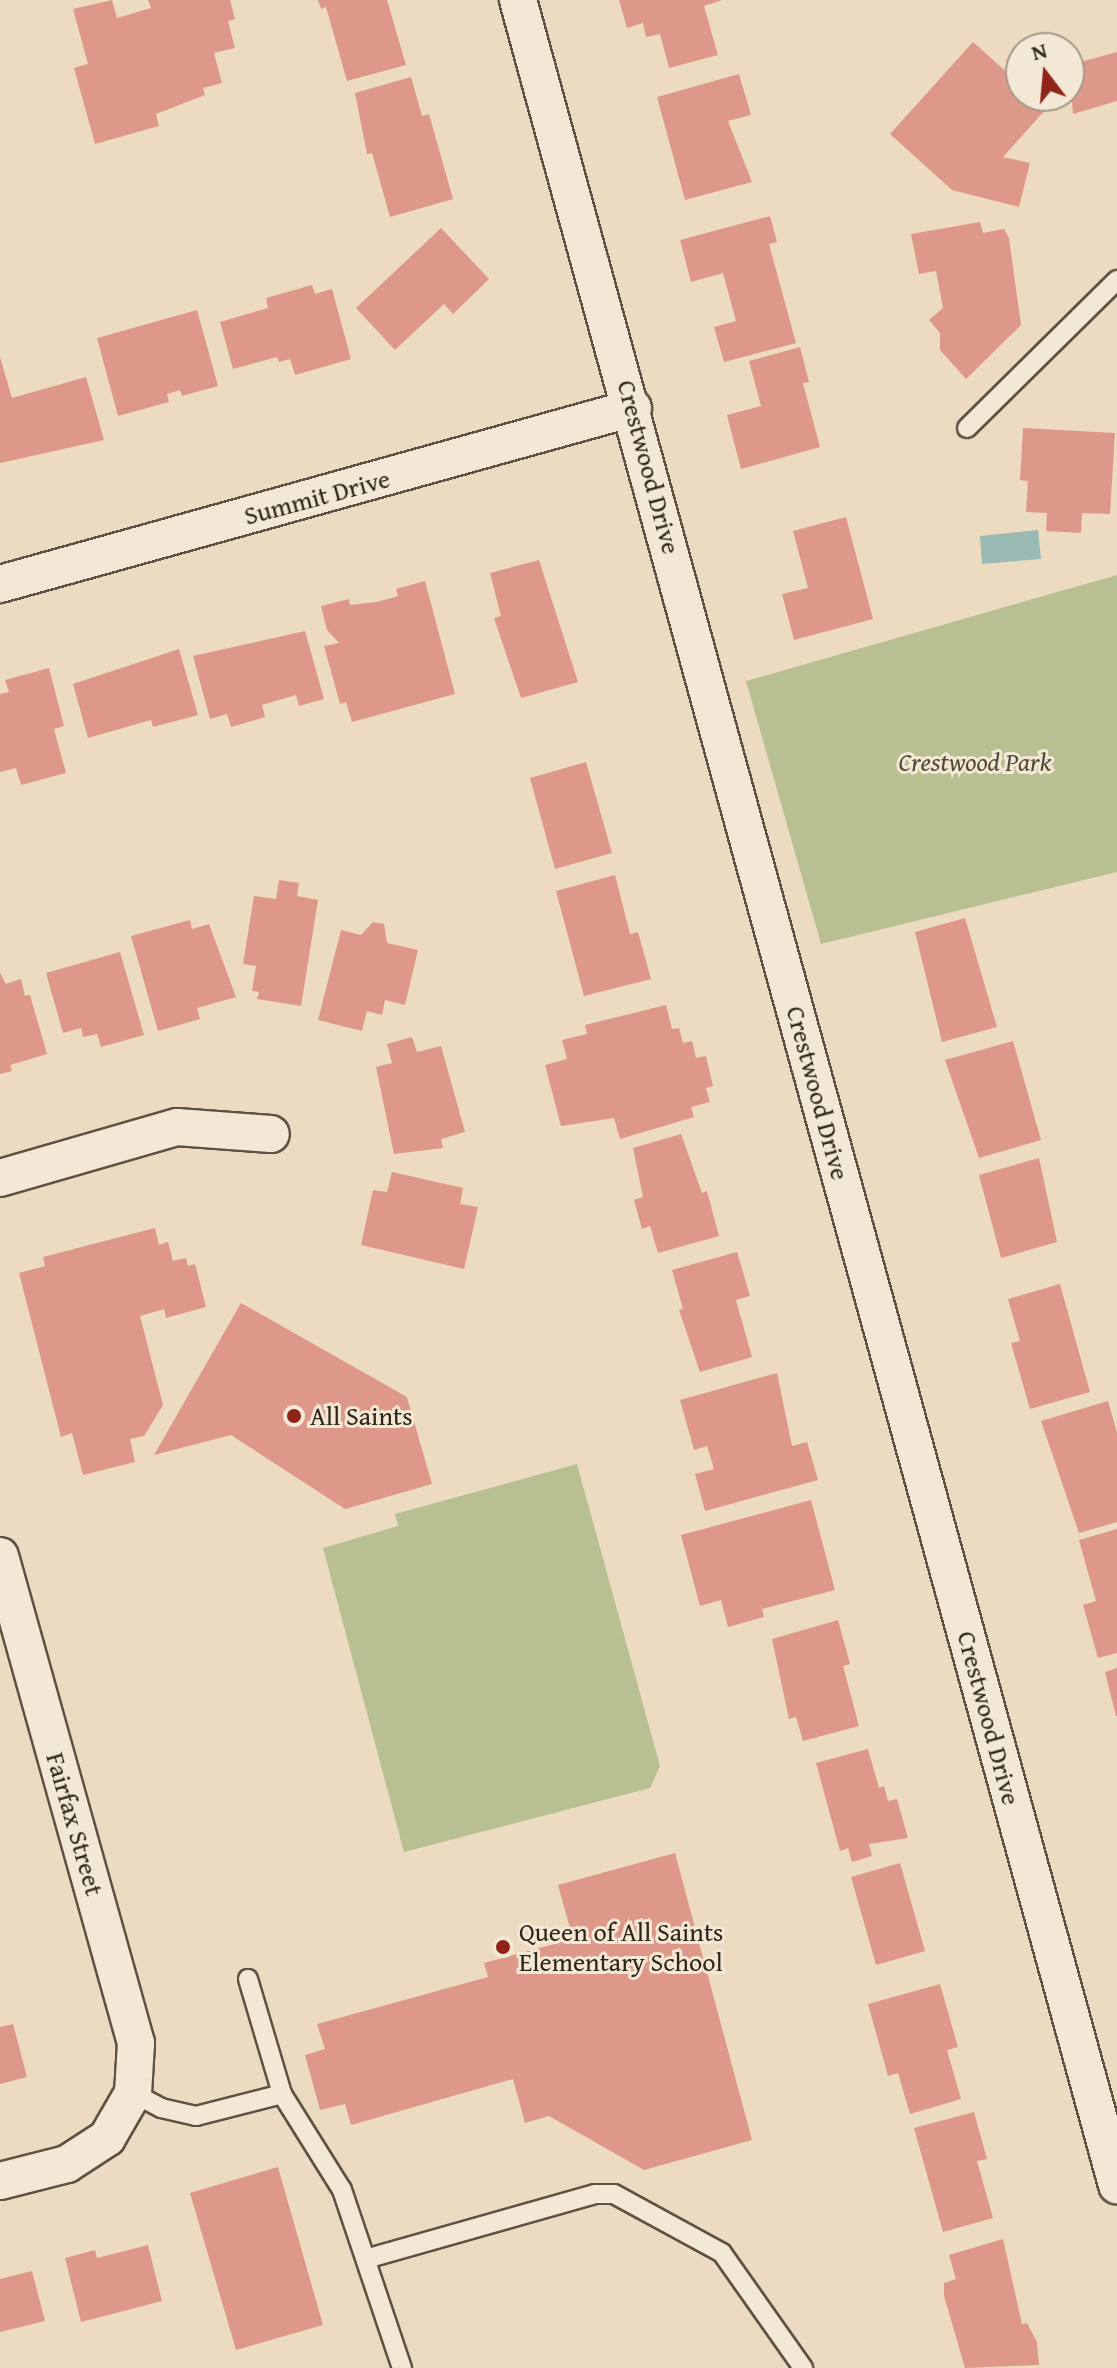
<!DOCTYPE html>
<html>
<head>
<meta charset="utf-8">
<style>
  body { margin:0 }
  #map { position:relative; width:1117px; height:2368px; overflow:hidden; background:#ecdbc0; font-family:"Gentium Book Plus",serif }
  div>[style] { position:absolute }
  .green>* { inset:0; background:#b8c092 }
  .water>* { inset:0; background:#99bbb3 }
  .building>* { inset:0; background:#de9889 }
  .roads { filter:drop-shadow(2px 0 #5e5242) drop-shadow(-2px 0 #5e5242) drop-shadow(0 2px #5e5242) drop-shadow(0 -2px #5e5242) }
  .lane>* { height:18px; margin:-9px; padding:0 9px; transform-origin:9px; border-radius:9px; background:#f3e8d6 }
  .street>* { height:36px; margin:-18px; padding:0 18px; transform-origin:18px; border-radius:18px; background:#f3e8d6 }
  .dots>* { width:22px; height:22px; translate:-50% -50%; box-sizing:border-box; border:4px solid #f3e8d6; border-radius:50% }
  span { translate:-50% -50%; white-space:nowrap; text-align:center; line-height:1.15; -webkit-text-stroke:6px #f3e8d6; paint-order:stroke }
  .street-label { font-size:26px; color:#2f2518 }
  .park-label { font-size:26px; color:#514c36; font-style:italic }
  .poi-label { font-size:26px; color:#2f2518 }
  .left { translate:0 -50%; text-align:left }
  .north { position:absolute; left:1005px; top:32px; width:80px; height:80px; box-sizing:border-box; background:#f3e8d6; border:2px solid #a59a8a; border-radius:50%; rotate:344deg; font-size:22px; font-weight:700; line-height:32px; text-align:center; color:#2f2518 }
  .north::after { content:''; display:block; margin:auto; width:28px; height:36px; background:#8f2418; clip-path:polygon(50% 0,100% 100%,50% 72%,0 100%) }
</style>
</head>
<body>
<div id="map">
  <div class="green">
    <i style="clip-path:polygon(1117px 575px,1117px 872px,821px 944px,746px 681px)"></i>
    <i style="clip-path:polygon(577px 1464px,660px 1766px,650px 1788px,404px 1852px,323px 1548px,398px 1526px,395px 1514px)"></i>
  </div>
  <div class="water">
    <i style="clip-path:polygon(1038px 530px,1041px 559px,982px 564px,980px 536px)"></i>
  </div>
  <div class="building">
    <i style="clip-path:polygon(112px 0,117px 18px,151px 8px,148px 0,230px 0,235px 19px,228px 21px,235px 48px,214px 53px,222px 83px,203px 88px,205px 95px,156px 114px,159px 126px,95px 144px,74px 68px,88px 64px,73px 9px)"></i>
    <i style="clip-path:polygon(318px 0,387px 0,406px 65px,347px 81px,326px 7px,321px 9px)"></i>
    <i style="clip-path:polygon(619px 0,722px 0,704px 6px,718px 55px,669px 68px,660px 34px,646px 37px,643px 23px,627px 28px)"></i>
    <i style="clip-path:polygon(973px 42px,1021px 85px,1021px 96px,1034px 96px,1047px 108px,1003px 157px,1030px 163px,1019px 207px,952px 190px,890px 134px)"></i>
    <i style="clip-path:polygon(1117px 52px,1117px 101px,1073px 114px,1069px 65px)"></i>
    <i style="clip-path:polygon(739px 74px,751px 115px,728px 121px,752px 182px,685px 200px,657px 97px)"></i>
    <i style="clip-path:polygon(411px 77px,422px 116px,429px 114px,453px 199px,390px 217px,372px 153px,367px 154px,355px 93px)"></i>
    <i style="clip-path:polygon(770px 216px,777px 242px,769px 244px,796px 343px,724px 362px,714px 327px,736px 321px,723px 273px,691px 282px,680px 240px)"></i>
    <i style="clip-path:polygon(980px 222px,983px 233px,1004px 229px,1009px 238px,1021px 325px,966px 379px,940px 350px,940px 333px,929px 320px,943px 308px,936px 271px,919px 274px,911px 234px)"></i>
    <i style="clip-path:polygon(441px 228px,489px 279px,453px 314px,444px 304px,395px 350px,356px 308px)"></i>
    <i style="clip-path:polygon(312px 285px,315px 294px,332px 289px,351px 359px,295px 375px,290px 359px,279px 362px,277px 357px,233px 369px,220px 322px,268px 308px,266px 298px)"></i>
    <i style="clip-path:polygon(197px 310px,218px 386px,182px 396px,180px 390px,167px 394px,169px 402px,118px 416px,97px 338px)"></i>
    <i style="clip-path:polygon(800px 347px,809px 382px,803px 383px,820px 447px,741px 469px,727px 415px,761px 406px,749px 361px)"></i>
    <i style="clip-path:polygon(0 357px,12px 398px,86px 377px,104px 440px,0 463px)"></i>
    <i style="clip-path:polygon(1023px 428px,1115px 433px,1110px 514px,1082px 513px,1081px 533px,1046px 531px,1047px 513px,1026px 512px,1028px 481px,1020px 480px)"></i>
    <i style="clip-path:polygon(846px 517px,873px 619px,794px 640px,782px 594px,808px 588px,793px 531px)"></i>
    <i style="clip-path:polygon(539px 560px,578px 682px,521px 698px,494px 618px,501px 616px,490px 573px)"></i>
    <i style="clip-path:polygon(425px 581px,455px 694px,352px 722px,346px 702px,340px 704px,324px 646px,339px 643px,327px 630px,321px 606px,349px 599px,350px 605px,377px 602px,398px 596px,396px 589px)"></i>
    <i style="clip-path:polygon(305px 631px,324px 699px,299px 706px,296px 695px,262px 705px,265px 717px,231px 727px,227px 714px,210px 719px,193px 656px)"></i>
    <i style="clip-path:polygon(179px 649px,198px 715px,153px 727px,151px 720px,88px 738px,73px 684px)"></i>
    <i style="clip-path:polygon(49px 668px,64px 726px,54px 729px,66px 773px,21px 785px,16px 768px,0 772px,0 694px,9px 692px,5px 680px)"></i>
    <i style="clip-path:polygon(586px 762px,612px 853px,555px 869px,530px 778px)"></i>
    <i style="clip-path:polygon(615px 875px,630px 934px,638px 932px,651px 979px,584px 996px,556px 891px)"></i>
    <i style="clip-path:polygon(279px 880px,299px 883px,297px 896px,318px 900px,301px 1006px,257px 999px,259px 992px,252px 991px,256px 966px,243px 964px,254px 896px,276px 899px)"></i>
    <i style="clip-path:polygon(965px 918px,997px 1027px,942px 1042px,915px 932px)"></i>
    <i style="clip-path:polygon(190px 920px,192px 929px,209px 924px,236px 997px,197px 1008px,200px 1019px,158px 1031px,131px 936px)"></i>
    <i style="clip-path:polygon(373px 922px,384px 924px,387px 943px,418px 950px,405px 1005px,385px 1000px,382px 1015px,367px 1011px,362px 1031px,318px 1020px,341px 930px,361px 935px)"></i>
    <i style="clip-path:polygon(120px 952px,144px 1035px,101px 1047px,97px 1034px,83px 1037px,81px 1028px,63px 1033px,46px 973px)"></i>
    <i style="clip-path:polygon(0 973px,6px 984px,21px 979px,25px 996px,30px 995px,47px 1054px,10px 1065px,12px 1071px,0 1074px)"></i>
    <i style="clip-path:polygon(666px 1005px,672px 1029px,679px 1028px,683px 1043px,692px 1041px,696px 1058px,706px 1056px,713px 1086px,706px 1088px,710px 1102px,691px 1107px,694px 1117px,620px 1139px,614px 1118px,561px 1126px,545px 1065px,567px 1059px,562px 1040px,587px 1034px,585px 1025px)"></i>
    <i style="clip-path:polygon(412px 1037px,417px 1052px,441px 1046px,465px 1132px,441px 1139px,443px 1148px,394px 1154px,376px 1067px,392px 1063px,387px 1044px)"></i>
    <i style="clip-path:polygon(1013px 1041px,1041px 1140px,979px 1158px,945px 1060px)"></i>
    <i style="clip-path:polygon(681px 1134px,702px 1193px,707px 1191px,719px 1236px,658px 1253px,650px 1226px,642px 1229px,634px 1200px,643px 1197px,633px 1148px)"></i>
    <i style="clip-path:polygon(1039px 1158px,1057px 1242px,1001px 1258px,979px 1175px)"></i>
    <i style="clip-path:polygon(392px 1172px,463px 1188px,460px 1204px,478px 1207px,464px 1269px,361px 1245px,373px 1190px,387px 1192px)"></i>
    <i style="clip-path:polygon(155px 1228px,159px 1245px,168px 1242px,173px 1261px,186px 1258px,188px 1266px,195px 1264px,206px 1307px,166px 1318px,164px 1309px,140px 1316px,163px 1405px,144px 1436px,130px 1439px,135px 1462px,83px 1475px,72px 1433px,61px 1437px,19px 1273px,45px 1266px,43px 1257px)"></i>
    <i style="clip-path:polygon(737px 1252px,750px 1296px,736px 1300px,752px 1357px,700px 1372px,679px 1310px,683px 1309px,672px 1270px)"></i>
    <i style="clip-path:polygon(1060px 1284px,1090px 1392px,1030px 1409px,1011px 1343px,1020px 1341px,1008px 1299px)"></i>
    <i style="clip-path:polygon(241px 1303px,407px 1397px,432px 1484px,345px 1509px,231px 1435px,154px 1455px)"></i>
    <i style="clip-path:polygon(777px 1373px,792px 1446px,807px 1442px,818px 1480px,705px 1511px,695px 1474px,714px 1469px,707px 1446px,694px 1450px,680px 1400px)"></i>
    <i style="clip-path:polygon(1108px 1401px,1117px 1433px,1117px 1522px,1079px 1533px,1041px 1421px)"></i>
    <i style="clip-path:polygon(811px 1500px,835px 1590px,762px 1609px,764px 1617px,728px 1627px,721px 1600px,700px 1606px,681px 1535px)"></i>
    <i style="clip-path:polygon(1117px 1529px,1117px 1653px,1098px 1658px,1083px 1605px,1096px 1601px,1079px 1540px)"></i>
    <i style="clip-path:polygon(838px 1620px,850px 1664px,843px 1666px,859px 1726px,803px 1741px,796px 1717px,789px 1719px,772px 1639px)"></i>
    <i style="clip-path:polygon(1117px 1668px,1117px 1716px,1116px 1716px,1105px 1672px)"></i>
    <i style="clip-path:polygon(868px 1749px,879px 1788px,884px 1786px,888px 1801px,897px 1799px,908px 1838px,869px 1844px,872px 1856px,852px 1862px,848px 1848px,840px 1851px,816px 1763px)"></i>
    <i style="clip-path:polygon(675px 1853px,752px 2140px,644px 2170px,549px 2116px,525px 2123px,513px 2079px,351px 2125px,345px 2104px,320px 2110px,305px 2055px,325px 2049px,317px 2024px,488px 1977px,484px 1963px,573px 1939px,558px 1885px)"></i>
    <i style="clip-path:polygon(900px 1863px,925px 1951px,876px 1965px,851px 1877px)"></i>
    <i style="clip-path:polygon(940px 1984px,958px 2047px,947px 2050px,961px 2099px,910px 2114px,898px 2073px,888px 2076px,868px 2004px)"></i>
    <i style="clip-path:polygon(13px 2024px,27px 2077px,0 2084px,0 2027px)"></i>
    <i style="clip-path:polygon(974px 2112px,987px 2159px,977px 2161px,993px 2218px,943px 2232px,914px 2128px)"></i>
    <i style="clip-path:polygon(278px 2167px,323px 2325px,236px 2350px,190px 2193px)"></i>
    <i style="clip-path:polygon(1003px 2239px,1022px 2324px,1027px 2323px,1037px 2342px,1039px 2365px,965px 2368px,944px 2296px,944px 2283px,956px 2279px,949px 2255px)"></i>
    <i style="clip-path:polygon(148px 2245px,162px 2301px,81px 2322px,65px 2258px,95px 2250px,97px 2258px)"></i>
    <i style="clip-path:polygon(32px 2271px,45px 2321px,0 2332px,0 2279px)"></i>
  </div>
  <div class="roads">
    <div class="lane">
      <i style="left:967px;top:428px;width:211px;rotate:-44.6deg"></i>
      <i style="left:248px;top:1979px;width:120px;rotate:73.5deg"></i>
      <i style="left:282px;top:2094px;width:113px;rotate:58deg"></i>
      <i style="left:342px;top:2190px;width:188px;rotate:71.4deg"></i>
      <i style="left:133px;top:2093px;width:32px;rotate:28deg"></i>
      <i style="left:161px;top:2108px;width:36px;rotate:13deg"></i>
      <i style="left:196px;top:2116px;width:89px;rotate:-14.3deg"></i>
      <i style="left:369px;top:2258px;width:235px;rotate:-15.8deg"></i>
      <i style="left:595px;top:2194px;width:19px"></i>
      <i style="left:614px;top:2194px;width:123px;rotate:28.6deg"></i>
      <i style="left:722px;top:2253px;width:141px;rotate:54.8deg"></i>
    </div>
    <div class="street">
      <i style="left:518px;top:0;width:2266px;rotate:74.67deg"></i>
      <i style="left:0;top:584px;width:657px;rotate:-15.54deg"></i>
      <i style="left:0;top:1178px;width:184px;rotate:-16.1deg"></i>
      <i style="left:177px;top:1127px;width:94px;rotate:4.3deg"></i>
      <i style="left:0;top:1556px;width:506px;rotate:74.4deg"></i>
      <i style="left:136px;top:2043px;width:50px;rotate:93.4deg"></i>
      <i style="left:133px;top:2093px;width:52px;rotate:120deg"></i>
      <i style="left:107px;top:2138px;width:48px;rotate:147deg"></i>
      <i style="left:67px;top:2164px;width:69px;rotate:165.8deg"></i>
    </div>
  </div>
  <div class="dots">
    <i style="left:294px;top:1416px;background:#8f2418"></i>
    <i style="left:503px;top:1947px;background:#8f2418"></i>
  </div>
  <div class="street-label">
    <span style="left:649px;top:467px;rotate:75deg">Crestwood Drive</span>
    <span style="left:317px;top:497px;rotate:-15deg">Summit Drive</span>
    <span style="left:818px;top:1093px;rotate:75deg">Crestwood Drive</span>
    <span style="left:989px;top:1718px;rotate:75deg">Crestwood Drive</span>
    <span style="left:75px;top:1824px;rotate:74deg">Fairfax Street</span>
  </div>
  <div class="park-label">
    <span style="left:975px;top:762px">Crestwood Park</span>
  </div>
  <div class="poi-label">
    <span class="left" style="left:310px;top:1416px">All Saints</span>
    <span class="left" style="left:519px;top:1947px">Queen of All Saints<br>Elementary School</span>
  </div>
  <div class="north">N</div>
</div>
</body>
</html>
